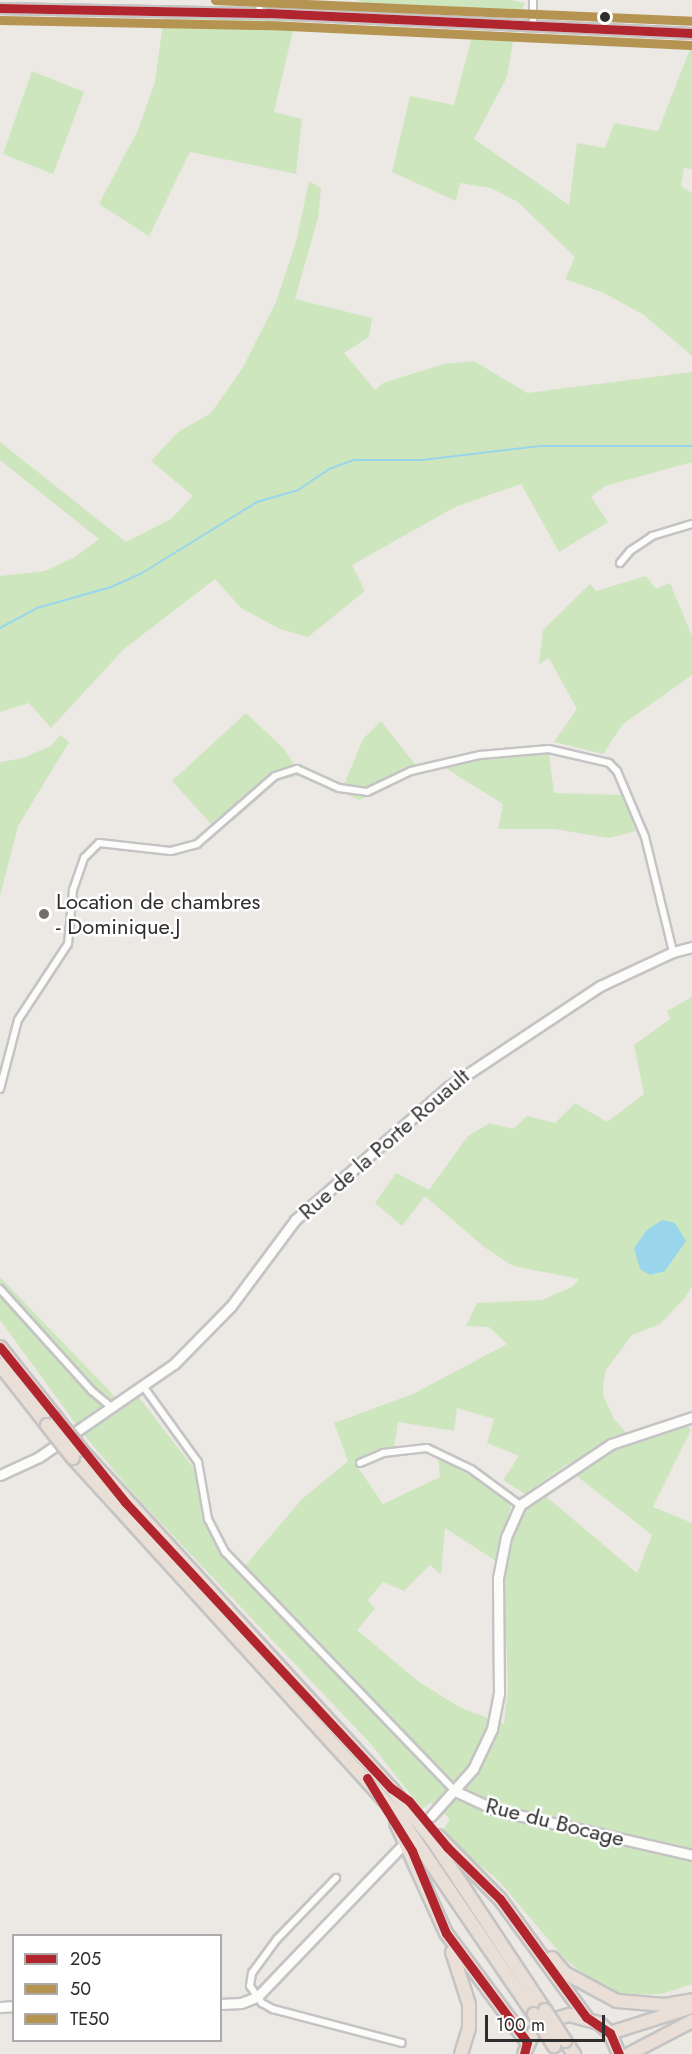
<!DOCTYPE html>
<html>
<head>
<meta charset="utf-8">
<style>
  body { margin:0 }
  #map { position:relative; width:692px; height:2054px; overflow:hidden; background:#ece8e4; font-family:Jost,sans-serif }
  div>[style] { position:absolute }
  .green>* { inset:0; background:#cee6be }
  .water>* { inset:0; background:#99d6ec }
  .stream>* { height:2px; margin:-1px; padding:0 1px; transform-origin:1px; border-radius:1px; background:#99d6ec }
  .roads { filter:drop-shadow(2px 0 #c5c4c5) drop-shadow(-2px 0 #c5c4c5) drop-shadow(0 2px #c5c4c5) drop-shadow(0 -2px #c5c4c5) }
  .street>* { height:6px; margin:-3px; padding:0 3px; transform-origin:3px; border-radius:3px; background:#fcfcfb }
  .secondary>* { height:9px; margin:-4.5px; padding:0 4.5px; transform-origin:4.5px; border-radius:4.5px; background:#fcfcfb }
  .highway>* { height:12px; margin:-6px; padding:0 6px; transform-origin:6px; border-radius:6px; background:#eadfd6 }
  .bridges { filter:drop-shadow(2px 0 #c6c5c4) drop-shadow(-2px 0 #c6c5c4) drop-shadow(0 2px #c6c5c4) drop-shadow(0 -2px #c6c5c4) }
  .highway-bridge>* { height:12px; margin:-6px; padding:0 6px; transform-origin:6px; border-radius:6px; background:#eadfd6 }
  .bus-1>* { height:9px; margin:-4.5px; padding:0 4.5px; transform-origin:4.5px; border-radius:4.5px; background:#b0252e }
  .bus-2>* { height:9px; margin:-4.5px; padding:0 4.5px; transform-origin:4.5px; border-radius:4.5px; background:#b59452 }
  .bus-3>* { height:9px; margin:-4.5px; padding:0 4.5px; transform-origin:4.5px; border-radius:4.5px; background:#b59452 }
  .dots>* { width:16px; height:16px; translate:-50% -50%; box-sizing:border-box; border:3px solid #fff; border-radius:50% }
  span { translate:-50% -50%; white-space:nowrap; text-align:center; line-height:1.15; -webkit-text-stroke:5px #fff; paint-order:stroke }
  .poi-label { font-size:22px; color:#2e2e2e }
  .left { translate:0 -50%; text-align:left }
  .street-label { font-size:22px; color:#2e2e2e }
  .legend { position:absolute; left:12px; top:1934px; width:210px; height:108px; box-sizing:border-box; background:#fff; border:2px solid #ababab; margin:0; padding:8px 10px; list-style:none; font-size:18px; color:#2e2e2e }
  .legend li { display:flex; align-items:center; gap:12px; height:30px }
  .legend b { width:30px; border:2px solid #ababab }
  .scale { position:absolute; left:485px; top:2015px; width:120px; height:27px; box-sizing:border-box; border:3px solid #2e2e2e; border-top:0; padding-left:8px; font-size:18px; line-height:21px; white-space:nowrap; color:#2e2e2e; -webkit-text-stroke:4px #fff; paint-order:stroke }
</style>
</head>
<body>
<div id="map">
  <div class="green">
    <i style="clip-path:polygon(356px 0,511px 0,525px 3px,522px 9px,508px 11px,377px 7px)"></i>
    <i style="clip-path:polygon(164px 15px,295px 22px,274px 112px,302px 119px,296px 174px,190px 152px,149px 236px,99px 204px,138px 130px,155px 82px)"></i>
    <i style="clip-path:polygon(473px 33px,514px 35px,507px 77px,474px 139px,569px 205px,577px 143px,605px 148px,614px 123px,658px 131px,692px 44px,692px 169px,684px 168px,681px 186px,692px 193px,692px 356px,644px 315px,604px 293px,565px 279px,575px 257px,518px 202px,491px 188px,460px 183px,456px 201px,392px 172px,410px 96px,454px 105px)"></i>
    <i style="clip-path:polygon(32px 71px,84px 92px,53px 174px,3px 154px)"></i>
    <i style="clip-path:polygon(309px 181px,321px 188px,318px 218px,295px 299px,372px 318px,369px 337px,344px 353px,375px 390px,383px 383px,444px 364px,474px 361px,527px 393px,692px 372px,692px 462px,605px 486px,591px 497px,608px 522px,559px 552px,521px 484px,455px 507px,352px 565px,365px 591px,308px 637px,280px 629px,241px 608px,215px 579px,124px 649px,51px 728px,29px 703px,0 712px,0 576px,45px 571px,75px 557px,99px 539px,0 460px,0 442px,126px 542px,171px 519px,193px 496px,151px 461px,178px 432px,211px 413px,242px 369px,276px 302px,296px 242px)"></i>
    <i style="clip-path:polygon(646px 576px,656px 589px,670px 583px,692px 636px,692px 675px,623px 724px,603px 754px,554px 742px,577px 709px,549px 658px,539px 664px,543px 630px,590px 584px,596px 591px)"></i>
    <i style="clip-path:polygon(246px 713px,284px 749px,301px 775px,278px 781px,233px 821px,222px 814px,211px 824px,172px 781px)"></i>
    <i style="clip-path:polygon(381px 721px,421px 772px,359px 800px,341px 792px,363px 739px)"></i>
    <i style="clip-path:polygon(60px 735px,69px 742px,18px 826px,0 896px,0 762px,23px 758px,51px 746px)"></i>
    <i style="clip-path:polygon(549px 754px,554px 793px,622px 795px,636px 831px,609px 838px,554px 829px,498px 829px,503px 804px,445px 768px,494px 757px)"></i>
    <i style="clip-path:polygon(evenodd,692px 997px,692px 1286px,685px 1298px,660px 1324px,632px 1335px,606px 1370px,603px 1384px,603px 1395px,614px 1419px,635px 1442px,686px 1424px,691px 1430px,653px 1507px,692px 1523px,692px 1984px,662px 1994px,624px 1995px,602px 1989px,565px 1959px,499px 1881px,441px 1833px,450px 1819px,431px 1802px,422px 1809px,370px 1743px,139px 1500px,84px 1435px,0 1320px,0 1277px,124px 1406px,138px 1396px,195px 1470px,203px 1522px,244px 1567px,302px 1499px,348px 1461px,334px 1423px,413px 1394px,507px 1344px,489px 1327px,466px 1326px,477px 1303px,542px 1300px,572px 1287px,579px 1279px,513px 1266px,484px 1247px,425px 1196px,402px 1226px,375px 1203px,396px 1173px,429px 1190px,468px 1136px,490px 1123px,513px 1129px,527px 1116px,555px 1123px,575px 1103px,607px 1122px,644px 1094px,634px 1045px,670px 1019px,667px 1011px,692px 997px,457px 1408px,494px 1419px,487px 1443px,519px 1456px,503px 1480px,525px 1494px,567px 1464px,578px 1477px,652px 1535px,637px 1573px,543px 1494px,520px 1514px,511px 1536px,504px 1582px,508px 1688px,504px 1724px,461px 1708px,419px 1682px,357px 1630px,375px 1609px,368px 1600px,383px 1582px,404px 1591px,430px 1565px,441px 1575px,445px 1528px,496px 1561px,511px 1506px,501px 1493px,438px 1458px,440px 1477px,383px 1504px,354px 1462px,369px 1453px,394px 1448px,398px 1422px,454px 1431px,457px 1408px)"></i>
  </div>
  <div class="water">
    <i style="clip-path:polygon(662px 1220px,675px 1223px,686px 1241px,665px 1271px,650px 1275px,640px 1269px,634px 1248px,647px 1230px)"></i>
  </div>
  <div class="stream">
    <i style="left:0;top:628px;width:42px;rotate:-28.4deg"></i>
    <i style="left:37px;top:608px;width:77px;rotate:-15.8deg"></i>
    <i style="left:111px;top:587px;width:34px;rotate:-24deg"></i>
    <i style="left:142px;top:573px;width:135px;rotate:-31.7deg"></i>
    <i style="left:257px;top:502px;width:43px;rotate:-16.3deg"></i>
    <i style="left:298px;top:490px;width:37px;rotate:-34deg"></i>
    <i style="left:329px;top:469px;width:27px;rotate:-20deg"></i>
    <i style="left:354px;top:460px;width:68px"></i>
    <i style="left:422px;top:460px;width:119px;rotate:-6.8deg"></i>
    <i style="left:540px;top:446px;width:152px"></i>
  </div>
  <div class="roads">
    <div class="street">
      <i style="left:259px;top:0;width:13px;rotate:86deg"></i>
      <i style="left:533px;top:23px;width:23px;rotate:-90deg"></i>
      <i style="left:620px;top:563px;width:16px;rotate:-50deg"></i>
      <i style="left:630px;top:551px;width:27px;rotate:-34deg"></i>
      <i style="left:652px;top:536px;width:42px;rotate:-16.7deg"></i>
      <i style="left:0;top:1089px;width:71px;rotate:-75.4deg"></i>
      <i style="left:18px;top:1020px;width:91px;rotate:-56.7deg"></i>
      <i style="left:68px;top:944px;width:54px;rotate:-84.7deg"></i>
      <i style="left:73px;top:890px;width:34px;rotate:-71deg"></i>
      <i style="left:84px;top:858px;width:21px;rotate:-45deg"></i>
      <i style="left:99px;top:843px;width:72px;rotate:6.3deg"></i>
      <i style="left:171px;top:851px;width:27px;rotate:-15deg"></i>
      <i style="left:197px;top:844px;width:103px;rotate:-41.1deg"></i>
      <i style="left:275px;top:776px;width:23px;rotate:-18deg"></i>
      <i style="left:297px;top:769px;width:46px;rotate:24.3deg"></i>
      <i style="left:339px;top:788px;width:28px;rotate:8deg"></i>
      <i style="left:367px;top:792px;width:49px;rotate:-25.5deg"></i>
      <i style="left:411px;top:771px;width:71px;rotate:-13.1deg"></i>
      <i style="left:480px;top:755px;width:69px;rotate:-5deg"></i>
      <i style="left:549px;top:749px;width:62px;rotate:13.1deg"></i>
      <i style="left:609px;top:763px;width:11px;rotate:45deg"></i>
      <i style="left:617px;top:771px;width:72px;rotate:67deg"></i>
      <i style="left:645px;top:837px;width:118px;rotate:76.3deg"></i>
      <i style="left:0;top:1289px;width:137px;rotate:48deg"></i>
      <i style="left:92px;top:1391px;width:25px;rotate:40deg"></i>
      <i style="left:143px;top:1386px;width:94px;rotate:54.1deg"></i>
      <i style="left:198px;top:1462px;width:58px;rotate:80deg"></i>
      <i style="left:208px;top:1519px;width:37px;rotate:63deg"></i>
      <i style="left:225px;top:1552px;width:332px;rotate:46.1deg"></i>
      <i style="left:360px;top:1463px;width:25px;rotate:-23deg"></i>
      <i style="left:383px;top:1453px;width:44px;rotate:-6.5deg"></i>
      <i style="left:427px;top:1448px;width:49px;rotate:25.5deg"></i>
      <i style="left:471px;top:1469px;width:61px;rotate:36.3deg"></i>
      <i style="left:336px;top:1878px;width:85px;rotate:134deg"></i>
      <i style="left:277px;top:1939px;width:42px;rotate:126.3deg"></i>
      <i style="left:252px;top:1973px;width:13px;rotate:99deg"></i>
      <i style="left:250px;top:1986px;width:21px;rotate:55deg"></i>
      <i style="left:262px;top:2003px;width:13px;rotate:29deg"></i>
      <i style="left:273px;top:2009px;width:133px;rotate:14.8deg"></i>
    </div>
    <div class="secondary">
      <i style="left:0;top:8px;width:268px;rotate:1.1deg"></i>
      <i style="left:268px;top:13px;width:424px;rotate:2.7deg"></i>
      <i style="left:0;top:1475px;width:43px;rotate:-24.8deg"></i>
      <i style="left:39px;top:1457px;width:164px;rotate:-34.6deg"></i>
      <i style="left:174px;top:1364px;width:81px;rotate:-45.5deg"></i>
      <i style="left:231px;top:1306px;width:107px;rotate:-53.3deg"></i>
      <i style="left:295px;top:1220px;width:203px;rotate:-41deg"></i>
      <i style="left:448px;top:1087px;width:182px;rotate:-33.6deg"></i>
      <i style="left:600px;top:986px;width:81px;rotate:-25deg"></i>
      <i style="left:673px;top:952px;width:20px;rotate:-15deg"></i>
      <i style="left:455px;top:1791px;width:45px;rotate:24.9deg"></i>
      <i style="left:496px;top:1810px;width:201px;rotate:12.9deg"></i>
      <i style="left:431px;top:1816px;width:63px;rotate:-48.2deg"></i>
      <i style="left:473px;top:1769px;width:44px;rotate:-64.6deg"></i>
      <i style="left:492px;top:1729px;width:36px;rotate:-79deg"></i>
      <i style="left:499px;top:1694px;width:116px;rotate:-90.5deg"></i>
      <i style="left:498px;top:1578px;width:42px;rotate:-79deg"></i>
      <i style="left:506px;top:1537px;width:35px;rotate:-66deg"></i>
      <i style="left:520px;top:1505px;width:110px;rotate:-33.8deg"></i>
      <i style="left:611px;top:1444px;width:85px;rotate:-18.4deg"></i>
      <i style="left:220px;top:2004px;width:21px;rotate:-3deg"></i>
      <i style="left:241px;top:2003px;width:17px;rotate:-21deg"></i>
      <i style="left:257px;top:1997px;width:208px;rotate:-46.2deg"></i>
      <i style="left:0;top:2007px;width:14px;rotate:-4deg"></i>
    </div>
    <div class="highway">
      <i style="left:0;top:1347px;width:92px;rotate:51.6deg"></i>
      <i style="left:0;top:1365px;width:76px;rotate:51.9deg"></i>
      <i style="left:81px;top:1450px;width:459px;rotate:47.5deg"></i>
      <i style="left:391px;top:1788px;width:68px;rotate:51.6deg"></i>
      <i style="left:433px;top:1841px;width:203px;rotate:56.5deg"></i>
      <i style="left:73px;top:1458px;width:483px;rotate:47.7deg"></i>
      <i style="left:398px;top:1815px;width:241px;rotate:55.7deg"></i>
      <i style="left:396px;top:1823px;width:121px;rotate:65.6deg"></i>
      <i style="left:446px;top:1933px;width:136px;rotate:53.4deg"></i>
      <i style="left:438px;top:1836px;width:88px;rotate:45.5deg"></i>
      <i style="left:500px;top:1899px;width:146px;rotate:53.9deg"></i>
      <i style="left:452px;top:1952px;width:55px;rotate:71.9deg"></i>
      <i style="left:469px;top:2004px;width:24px;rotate:90deg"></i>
      <i style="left:469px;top:2028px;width:27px;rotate:107deg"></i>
      <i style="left:552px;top:1958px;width:20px;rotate:49deg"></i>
      <i style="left:565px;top:1973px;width:59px;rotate:28.3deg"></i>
      <i style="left:617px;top:2001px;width:48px;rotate:4.8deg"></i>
      <i style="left:665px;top:2005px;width:27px;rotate:-10deg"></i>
      <i style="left:610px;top:2033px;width:86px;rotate:-17.6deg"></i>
      <i style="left:565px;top:2041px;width:16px;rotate:55deg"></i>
      <i style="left:524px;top:2054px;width:24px;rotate:-66deg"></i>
      <i style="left:534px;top:2032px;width:17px;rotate:-40deg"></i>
      <i style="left:547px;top:2021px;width:23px;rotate:-15deg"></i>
      <i style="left:569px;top:2015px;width:31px;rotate:15deg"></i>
      <i style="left:599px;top:2023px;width:15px;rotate:42deg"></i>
      <i style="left:610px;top:2033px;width:23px;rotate:67deg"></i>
      <i style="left:629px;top:2054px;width:71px;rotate:-27.6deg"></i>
    </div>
  </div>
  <div class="bridges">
    <div class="highway-bridge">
      <i style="left:57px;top:1419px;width:39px;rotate:52deg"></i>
      <i style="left:47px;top:1425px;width:42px;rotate:51.8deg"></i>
      <i style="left:545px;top:2010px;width:37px;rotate:57deg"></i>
      <i style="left:534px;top:2014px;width:38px;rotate:58deg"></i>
    </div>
  </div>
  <div class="bus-1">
    <i style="left:0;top:8px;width:268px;rotate:1.1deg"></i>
    <i style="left:268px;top:13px;width:424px;rotate:2.7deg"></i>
    <i style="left:0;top:1347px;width:199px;rotate:51.1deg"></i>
    <i style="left:125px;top:1502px;width:391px;rotate:47.1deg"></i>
    <i style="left:391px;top:1788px;width:22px;rotate:36deg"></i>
    <i style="left:409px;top:1801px;width:60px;rotate:50.4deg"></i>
    <i style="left:447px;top:1847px;width:74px;rotate:44.5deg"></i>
    <i style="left:500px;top:1899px;width:146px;rotate:53.9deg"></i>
    <i style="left:586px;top:2017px;width:29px;rotate:34deg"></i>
    <i style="left:610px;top:2033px;width:23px;rotate:67deg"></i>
    <i style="left:367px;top:1778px;width:86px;rotate:58.3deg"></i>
    <i style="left:412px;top:1851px;width:89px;rotate:67.5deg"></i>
    <i style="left:446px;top:1933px;width:136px;rotate:53.4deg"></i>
    <i style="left:527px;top:2042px;width:12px;rotate:104deg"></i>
  </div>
  <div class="bus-2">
    <i style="left:0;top:20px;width:268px;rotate:1.1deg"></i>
    <i style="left:268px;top:25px;width:423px;rotate:2.7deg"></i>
  </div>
  <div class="bus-3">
    <i style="left:215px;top:0;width:477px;rotate:2.5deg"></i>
  </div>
  <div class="dots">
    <i style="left:605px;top:17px;background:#2e2e2e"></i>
    <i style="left:44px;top:914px;background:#706f6e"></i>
  </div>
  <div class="poi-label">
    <span class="left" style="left:56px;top:914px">Location de chambres<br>- Dominique.J</span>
  </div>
  <div class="street-label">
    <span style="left:384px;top:1144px;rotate:-41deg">Rue de la Porte Rouault</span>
    <span style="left:555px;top:1822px;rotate:14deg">Rue du Bocage</span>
  </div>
  <ul class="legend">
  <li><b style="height:8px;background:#b0252e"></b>205</li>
  <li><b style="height:8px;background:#b59452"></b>50</li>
  <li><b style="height:8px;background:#b59452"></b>TE50</li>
  </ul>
  <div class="scale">100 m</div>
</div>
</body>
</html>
